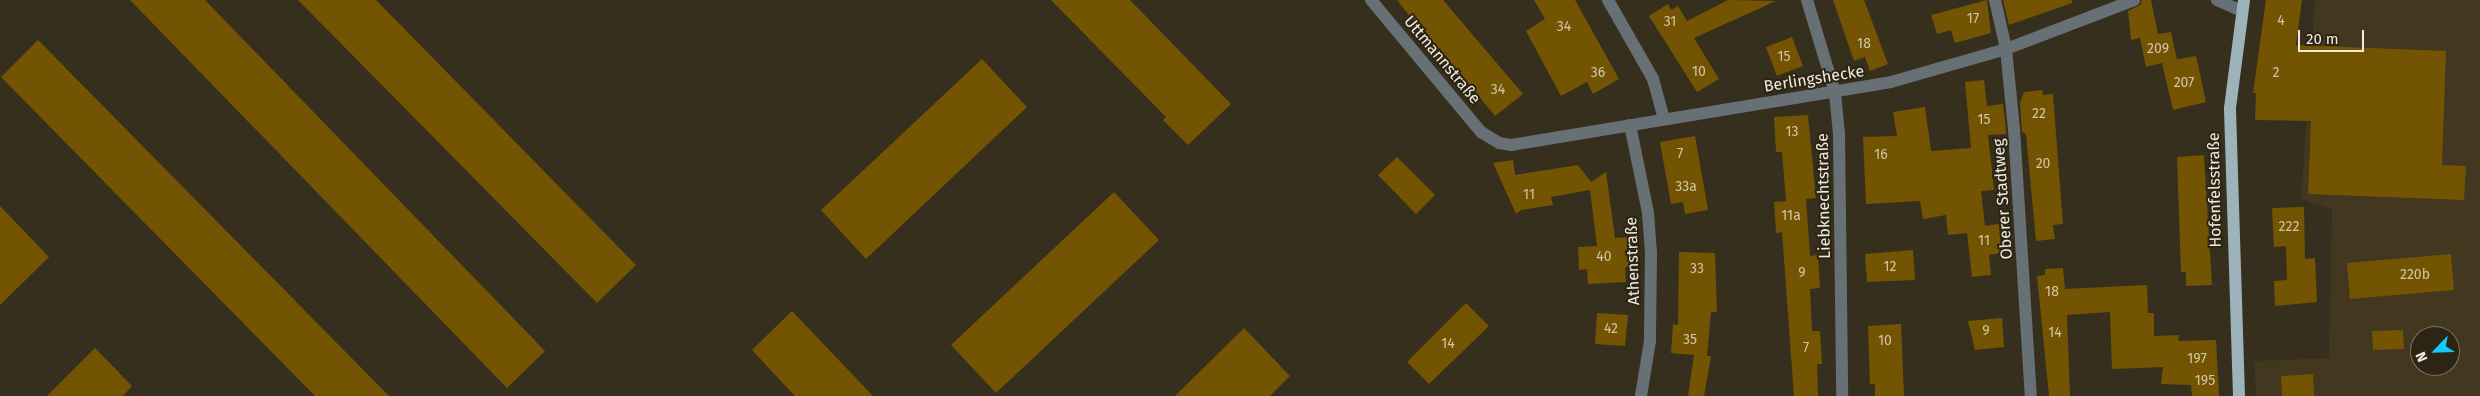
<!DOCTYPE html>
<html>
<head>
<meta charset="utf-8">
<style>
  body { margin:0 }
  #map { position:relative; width:2480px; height:396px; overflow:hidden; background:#372f1e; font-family:"Fira Sans",sans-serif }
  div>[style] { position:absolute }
  .built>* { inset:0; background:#433720 }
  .building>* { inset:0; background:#735402 }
  .minor>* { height:12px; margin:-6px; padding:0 6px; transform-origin:6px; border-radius:6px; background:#677175 }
  .major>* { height:12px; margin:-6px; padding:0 6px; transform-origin:6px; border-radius:6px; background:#9db2ba }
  span { translate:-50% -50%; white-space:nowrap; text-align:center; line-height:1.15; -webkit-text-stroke:4px #2d2514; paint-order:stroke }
  .number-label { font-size:14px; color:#d1c5a8 }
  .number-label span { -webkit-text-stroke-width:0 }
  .street-label { font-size:16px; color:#f0ebe0 }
  .north { position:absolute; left:2410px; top:326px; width:50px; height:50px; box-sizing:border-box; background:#2d2514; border:1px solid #7b7466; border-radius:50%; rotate:246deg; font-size:14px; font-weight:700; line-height:20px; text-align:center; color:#f0ebe0 }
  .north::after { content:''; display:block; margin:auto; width:18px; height:22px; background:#12cafb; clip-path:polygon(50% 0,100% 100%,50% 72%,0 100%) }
  .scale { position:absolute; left:2298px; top:30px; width:66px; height:22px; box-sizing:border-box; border:2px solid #f0ebe0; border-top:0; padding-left:6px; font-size:15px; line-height:18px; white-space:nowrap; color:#f0ebe0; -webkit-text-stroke:4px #2d2514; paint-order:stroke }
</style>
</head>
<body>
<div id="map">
  <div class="built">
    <i style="clip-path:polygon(evenodd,2315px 0,2480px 0,2480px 396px,2256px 396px,2254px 361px,2329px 358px,2332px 209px,2301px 199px,2315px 0,2420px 336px,2450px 336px,2450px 366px,2420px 366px,2420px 336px)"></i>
  </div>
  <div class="building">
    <i style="clip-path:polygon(130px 0,205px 0,545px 351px,507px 388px)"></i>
    <i style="clip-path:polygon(298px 0,376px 0,636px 265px,597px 303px)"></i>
    <i style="clip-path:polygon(1051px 0,1130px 0,1231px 104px,1188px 145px,1163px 120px,1166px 117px)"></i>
    <i style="clip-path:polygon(1397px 0,1443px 0,1523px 94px,1495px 116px,1439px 48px,1431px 54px,1419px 39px,1424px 34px)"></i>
    <i style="clip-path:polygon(1534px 0,1575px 0,1619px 79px,1593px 94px,1587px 82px,1561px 96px,1526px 31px,1545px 19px)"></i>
    <i style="clip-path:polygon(1728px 0,1776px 1px,1694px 38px,1719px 79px,1697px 92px,1649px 16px,1668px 4px,1671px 10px,1678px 6px,1687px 21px)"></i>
    <i style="clip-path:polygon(1833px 0,1864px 0,1888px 64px,1870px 71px,1865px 57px,1854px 61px)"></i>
    <i style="clip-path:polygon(1987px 0,1991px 33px,1955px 43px,1951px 30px,1937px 34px,1931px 15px)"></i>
    <i style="clip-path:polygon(2003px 0,2072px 0,2072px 3px,2009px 25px)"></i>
    <i style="clip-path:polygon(2142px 0,2151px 0,2158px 34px,2171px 32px,2177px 60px,2174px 60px,2196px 56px,2206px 102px,2173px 110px,2162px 63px,2146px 67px,2140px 38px,2131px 40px,2128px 11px,2140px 5px)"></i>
    <i style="clip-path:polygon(2266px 0,2302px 0,2296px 45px,2446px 51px,2442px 165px,2466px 166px,2464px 200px,2308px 194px,2311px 121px,2255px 120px,2256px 93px,2253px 93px)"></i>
    <i style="clip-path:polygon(1792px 37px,1803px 66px,1777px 76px,1766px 47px)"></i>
    <i style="clip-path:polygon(38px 40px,389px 396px,315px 396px,1px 77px)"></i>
    <i style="clip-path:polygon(982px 59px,1027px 107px,866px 259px,821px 210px)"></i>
    <i style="clip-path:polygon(1984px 80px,1987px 106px,2003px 104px,2006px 130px,2006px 134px,1988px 135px,1994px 190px,1981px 191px,1985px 226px,1999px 224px,2001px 253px,1989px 255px,1991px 275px,1972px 277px,1967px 233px,1948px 235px,1946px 215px,1923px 219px,1920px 201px,1866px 204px,1863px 137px,1897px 136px,1893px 112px,1925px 107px,1931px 151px,1971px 148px,1965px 82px)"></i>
    <i style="clip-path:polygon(2042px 90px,2043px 95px,2053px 94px,2063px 224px,2053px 225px,2055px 239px,2036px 241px,2026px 134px,2022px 132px,2020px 103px,2024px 92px)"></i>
    <i style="clip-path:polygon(1808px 115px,1816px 198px,1806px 199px,1810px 256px,1818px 255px,1820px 288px,1810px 289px,1812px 331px,1820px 331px,1822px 364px,1817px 364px,1818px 396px,1794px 396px,1782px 232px,1776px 233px,1774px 202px,1786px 201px,1782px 152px,1776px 152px,1774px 117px)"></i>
    <i style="clip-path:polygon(1695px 136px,1708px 210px,1685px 214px,1683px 202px,1671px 204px,1660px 142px)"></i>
    <i style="clip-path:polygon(2204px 155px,2212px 285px,2186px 286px,2186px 272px,2181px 272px,2177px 157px)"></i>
    <i style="clip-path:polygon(1397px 157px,1435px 195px,1416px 214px,1378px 175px)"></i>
    <i style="clip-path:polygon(1513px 160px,1515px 175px,1578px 165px,1591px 182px,1606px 172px,1615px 238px,1629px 237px,1630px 267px,1625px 267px,1626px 282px,1588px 284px,1587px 269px,1579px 270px,1578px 247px,1597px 246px,1590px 190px,1551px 197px,1553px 205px,1521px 210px,1516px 214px,1493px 163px)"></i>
    <i style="clip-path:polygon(1114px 192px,1159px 240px,996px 393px,951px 345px)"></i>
    <i style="clip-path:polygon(0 206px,49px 257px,0 305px)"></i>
    <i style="clip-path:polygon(2304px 207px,2305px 259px,2315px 258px,2317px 302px,2275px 306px,2274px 281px,2287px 280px,2286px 246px,2274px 247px,2272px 208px)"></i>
    <i style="clip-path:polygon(1913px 250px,1915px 280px,1867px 282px,1865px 254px)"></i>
    <i style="clip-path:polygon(1679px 252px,1715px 253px,1717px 312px,1711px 312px,1707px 356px,1711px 356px,1704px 396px,1688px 396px,1694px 355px,1671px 353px,1673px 324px,1678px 325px)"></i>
    <i style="clip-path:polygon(2451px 254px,2454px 290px,2350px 299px,2347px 263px)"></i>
    <i style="clip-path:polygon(2063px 268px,2065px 289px,2147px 285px,2148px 313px,2154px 313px,2154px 336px,2179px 335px,2178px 341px,2216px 340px,2219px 396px,2192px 396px,2191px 385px,2161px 384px,2163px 367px,2112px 369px,2110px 312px,2067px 315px,2070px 396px,2049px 396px,2037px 276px,2045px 275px,2045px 269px)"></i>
    <i style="clip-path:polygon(1466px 303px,1489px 326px,1429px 384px,1407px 362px)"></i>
    <i style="clip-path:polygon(792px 311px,873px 396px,795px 396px,752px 350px)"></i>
    <i style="clip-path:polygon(1597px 313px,1628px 315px,1625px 346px,1595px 344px)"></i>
    <i style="clip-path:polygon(2002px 318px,2004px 347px,1975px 350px,1968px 321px)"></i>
    <i style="clip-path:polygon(1901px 324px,1904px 396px,1875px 396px,1875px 384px,1870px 384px,1868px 326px)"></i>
    <i style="clip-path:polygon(1244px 328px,1290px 376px,1270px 396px,1175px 396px)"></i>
    <i style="clip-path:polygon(2403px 330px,2404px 349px,2373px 350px,2372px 331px)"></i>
    <i style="clip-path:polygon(95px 348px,132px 386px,123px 396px,47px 396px)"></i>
    <i style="clip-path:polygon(2313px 374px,2314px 396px,2282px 396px,2281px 376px)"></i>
  </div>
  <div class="minor">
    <i style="left:1371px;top:0;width:172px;rotate:50.2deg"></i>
    <i style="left:1481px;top:132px;width:21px;rotate:31deg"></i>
    <i style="left:1499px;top:143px;width:12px;rotate:9deg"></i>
    <i style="left:1511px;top:145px;width:385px;rotate:-9.4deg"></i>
    <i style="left:1891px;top:82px;width:120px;rotate:-16deg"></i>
    <i style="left:2006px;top:49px;width:137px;rotate:-20.9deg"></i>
    <i style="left:1608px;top:0;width:91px;rotate:60.3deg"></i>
    <i style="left:1653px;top:79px;width:41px;rotate:74.6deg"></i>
    <i style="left:1807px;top:0;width:97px;rotate:73.2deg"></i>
    <i style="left:1835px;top:93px;width:41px;rotate:84.4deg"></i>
    <i style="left:1839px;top:134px;width:262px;rotate:89.3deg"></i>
    <i style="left:1995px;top:0;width:50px;rotate:77.3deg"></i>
    <i style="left:2006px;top:49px;width:80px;rotate:84.3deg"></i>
    <i style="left:2014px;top:129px;width:268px;rotate:86.4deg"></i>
    <i style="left:2217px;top:0;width:27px;rotate:24deg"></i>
    <i style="left:1630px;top:125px;width:90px;rotate:78.4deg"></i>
    <i style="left:1648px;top:213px;width:40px;rotate:85.7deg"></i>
    <i style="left:1651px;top:253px;width:88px;rotate:90.7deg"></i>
    <i style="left:1650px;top:341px;width:56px;rotate:99.3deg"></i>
  </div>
  <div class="major">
    <i style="left:2239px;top:396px;width:288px;rotate:-91.8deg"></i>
    <i style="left:2230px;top:108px;width:109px;rotate:-82.6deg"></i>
  </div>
  <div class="number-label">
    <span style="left:1973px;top:19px">17</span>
    <span style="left:2281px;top:21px">4</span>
    <span style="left:1670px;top:22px">31</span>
    <span style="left:1564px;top:27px">34</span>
    <span style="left:1864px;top:44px">18</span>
    <span style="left:2158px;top:49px">209</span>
    <span style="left:1784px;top:57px">15</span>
    <span style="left:1699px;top:72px">10</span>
    <span style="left:1598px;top:73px">36</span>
    <span style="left:2276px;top:73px">2</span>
    <span style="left:2184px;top:83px">207</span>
    <span style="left:1498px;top:90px">34</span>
    <span style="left:2039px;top:114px">22</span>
    <span style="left:1984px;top:120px">15</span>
    <span style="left:1792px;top:132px">13</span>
    <span style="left:1680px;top:154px">7</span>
    <span style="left:1881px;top:155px">16</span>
    <span style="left:2043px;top:164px">20</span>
    <span style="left:1686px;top:187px">33a</span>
    <span style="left:1529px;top:195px">11</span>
    <span style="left:1791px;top:216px">11a</span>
    <span style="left:2289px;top:227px">222</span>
    <span style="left:1984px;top:241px">11</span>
    <span style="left:1604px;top:257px">40</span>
    <span style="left:1890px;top:267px">12</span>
    <span style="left:1697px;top:269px">33</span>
    <span style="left:1802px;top:273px">9</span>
    <span style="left:2415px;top:275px">220b</span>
    <span style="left:2052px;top:292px">18</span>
    <span style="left:1611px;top:329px">42</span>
    <span style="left:1986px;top:331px">9</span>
    <span style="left:2055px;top:333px">14</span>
    <span style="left:1690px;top:340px">35</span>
    <span style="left:1885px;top:341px">10</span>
    <span style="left:1448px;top:344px">14</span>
    <span style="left:1806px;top:348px">7</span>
    <span style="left:2197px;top:359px">197</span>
    <span style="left:2205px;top:381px">195</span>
  </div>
  <div class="street-label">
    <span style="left:1442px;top:60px;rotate:50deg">Uttmannstraße</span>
    <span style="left:1814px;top:79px;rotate:-9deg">Berlingshecke</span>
    <span style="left:2215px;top:190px;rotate:-91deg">Hofenfelsstraße</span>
    <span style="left:1824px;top:196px;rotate:-91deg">Liebknechtstraße</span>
    <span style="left:2003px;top:199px;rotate:-94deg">Oberer Stadtweg</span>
    <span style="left:1633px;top:261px;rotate:-92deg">Athenstraße</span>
  </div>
  <div class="north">N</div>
  <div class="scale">20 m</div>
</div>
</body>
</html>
